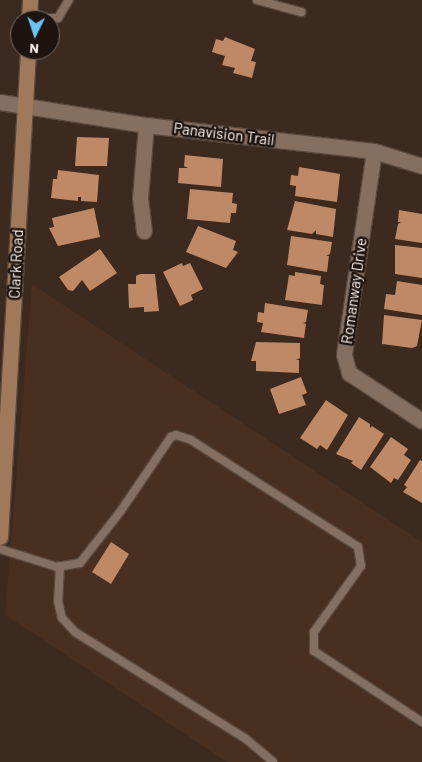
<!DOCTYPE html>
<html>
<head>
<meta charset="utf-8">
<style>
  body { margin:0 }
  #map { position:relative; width:422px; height:762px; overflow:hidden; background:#3c2a1e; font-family:Barlow,sans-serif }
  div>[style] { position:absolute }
  .built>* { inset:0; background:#482f1f }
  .building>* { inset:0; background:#c08966 }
  .roads { filter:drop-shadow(1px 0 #58483e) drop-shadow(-1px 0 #58483e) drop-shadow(0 1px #58483e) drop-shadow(0 -1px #58483e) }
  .lane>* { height:8px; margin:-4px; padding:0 4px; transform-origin:4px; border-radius:4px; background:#846f61 }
  .street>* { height:15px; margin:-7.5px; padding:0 7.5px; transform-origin:7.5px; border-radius:7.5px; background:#846f61 }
  .secondary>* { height:15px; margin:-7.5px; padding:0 7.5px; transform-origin:7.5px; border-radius:7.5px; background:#9f795a }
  span { translate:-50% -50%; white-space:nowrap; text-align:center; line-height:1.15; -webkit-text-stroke:5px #1d140f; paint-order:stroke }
  .street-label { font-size:15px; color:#fff2eb }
  .north { position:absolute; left:10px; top:10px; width:50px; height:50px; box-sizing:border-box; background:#1d140f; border:1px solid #776d67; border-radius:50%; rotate:184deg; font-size:14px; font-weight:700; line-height:20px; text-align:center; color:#fff2eb }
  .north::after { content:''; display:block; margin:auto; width:18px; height:22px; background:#6bc3f2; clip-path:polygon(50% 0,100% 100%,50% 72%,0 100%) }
</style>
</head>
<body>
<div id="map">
  <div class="built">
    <i style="clip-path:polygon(32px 284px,422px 542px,422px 762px,227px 762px,5px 615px)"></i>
  </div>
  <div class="building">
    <i style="clip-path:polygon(225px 37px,255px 49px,251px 61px,256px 62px,252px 78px,233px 73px,235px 68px,222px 65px,225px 56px,212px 52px,216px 39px,223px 41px)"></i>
    <i style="clip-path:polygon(77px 137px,109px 138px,107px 166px,75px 166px)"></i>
    <i style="clip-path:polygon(185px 155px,223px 159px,221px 187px,178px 183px,179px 168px,188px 168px,184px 166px)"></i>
    <i style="clip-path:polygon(299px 167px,340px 174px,337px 202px,295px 196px,296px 186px,290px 185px,291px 175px,298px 176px)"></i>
    <i style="clip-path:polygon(58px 170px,99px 175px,97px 202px,81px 201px,81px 197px,78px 197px,78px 201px,51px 198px,53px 179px,57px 179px)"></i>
    <i style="clip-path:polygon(190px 189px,233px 193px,232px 203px,237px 204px,236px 213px,231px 213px,230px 223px,187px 219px)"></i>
    <i style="clip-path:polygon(295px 201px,336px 209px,333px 237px,316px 234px,316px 230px,312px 234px,287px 230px)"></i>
    <i style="clip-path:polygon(94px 208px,100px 237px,58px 246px,49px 228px,54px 227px,52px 218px)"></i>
    <i style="clip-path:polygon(399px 210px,422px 214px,422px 243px,395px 239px,398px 224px,401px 222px,398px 222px)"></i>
    <i style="clip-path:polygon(198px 226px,236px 241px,233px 250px,238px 252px,226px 268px,186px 252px)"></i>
    <i style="clip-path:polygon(291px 236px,332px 242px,330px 254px,326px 256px,329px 256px,327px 272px,287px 265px)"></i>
    <i style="clip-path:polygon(395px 245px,422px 248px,422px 278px,395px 274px)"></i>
    <i style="clip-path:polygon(100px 249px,117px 273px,90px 291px,82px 280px,73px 291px,68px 290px,59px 277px)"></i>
    <i style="clip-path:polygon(182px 263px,183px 266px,190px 263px,203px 289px,191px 295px,193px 300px,180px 306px,163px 272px)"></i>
    <i style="clip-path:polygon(295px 272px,321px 276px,320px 284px,324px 285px,322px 305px,285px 300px,289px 275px,295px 276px)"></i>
    <i style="clip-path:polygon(140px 274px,155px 274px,159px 311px,144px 312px,144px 307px,129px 308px,128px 284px,136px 284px,136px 276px)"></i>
    <i style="clip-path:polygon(397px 281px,422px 285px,422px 315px,384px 309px,386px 294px,395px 295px)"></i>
    <i style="clip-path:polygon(265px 303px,308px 310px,306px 322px,303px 323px,306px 324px,304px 338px,261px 332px,263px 323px,257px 322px,258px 312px,264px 313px)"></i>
    <i style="clip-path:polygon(384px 315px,422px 320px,417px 346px,412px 348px,382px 344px)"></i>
    <i style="clip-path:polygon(256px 342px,300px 343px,300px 358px,296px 360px,299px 360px,299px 373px,256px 371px,256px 361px,251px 361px)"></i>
    <i style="clip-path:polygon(301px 377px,307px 393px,302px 395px,306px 405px,279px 414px,270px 389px)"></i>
    <i style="clip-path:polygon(326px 400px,348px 415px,327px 450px,320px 445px,317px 449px,300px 438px)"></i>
    <i style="clip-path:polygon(359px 417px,370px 424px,370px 428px,372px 426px,384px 434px,361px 470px,351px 463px,353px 461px,336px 454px)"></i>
    <i style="clip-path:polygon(391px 437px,408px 449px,404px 455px,411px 460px,398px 480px,394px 478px,391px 483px,370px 467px)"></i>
    <i style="clip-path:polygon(420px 460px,422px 461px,422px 503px,403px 492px,407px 487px,404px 485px)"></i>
    <i style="clip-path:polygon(111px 542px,129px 554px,111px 584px,92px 572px)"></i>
  </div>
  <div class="roads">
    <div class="lane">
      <i style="left:257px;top:0;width:46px;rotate:15.3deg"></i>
      <i style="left:30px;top:18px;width:28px"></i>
      <i style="left:58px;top:18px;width:21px;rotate:-59deg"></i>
      <i style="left:0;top:549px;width:60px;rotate:17.5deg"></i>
      <i style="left:57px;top:567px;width:23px;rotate:-10deg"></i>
      <i style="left:80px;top:563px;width:65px;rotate:-51.9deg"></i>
      <i style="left:120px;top:512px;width:91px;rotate:-55.8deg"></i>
      <i style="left:171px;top:437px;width:5px;rotate:-22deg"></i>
      <i style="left:176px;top:435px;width:16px;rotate:18deg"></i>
      <i style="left:191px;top:440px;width:198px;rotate:32.6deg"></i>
      <i style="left:358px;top:547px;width:19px;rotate:81deg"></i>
      <i style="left:361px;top:566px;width:81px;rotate:125.5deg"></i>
      <i style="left:314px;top:632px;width:19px;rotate:90deg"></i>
      <i style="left:314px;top:651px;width:129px;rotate:33.3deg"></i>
      <i style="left:60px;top:566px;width:35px;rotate:93deg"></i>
      <i style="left:58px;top:601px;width:17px;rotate:77deg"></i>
      <i style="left:62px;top:618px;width:19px;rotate:47deg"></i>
      <i style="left:75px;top:632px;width:202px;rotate:32deg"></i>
      <i style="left:246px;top:739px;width:35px;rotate:40deg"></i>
    </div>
    <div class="street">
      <i style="left:0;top:102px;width:148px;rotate:9deg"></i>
      <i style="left:146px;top:125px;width:229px;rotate:6.5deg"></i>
      <i style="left:374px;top:151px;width:50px;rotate:17.4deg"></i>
      <i style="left:374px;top:151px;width:206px;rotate:98.4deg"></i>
      <i style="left:344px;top:355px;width:19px;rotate:74deg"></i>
      <i style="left:349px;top:373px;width:87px;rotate:33.3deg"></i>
      <i style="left:144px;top:231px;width:33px;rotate:-97deg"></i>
      <i style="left:140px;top:198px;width:73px;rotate:-85.3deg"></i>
    </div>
    <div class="secondary">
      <i style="left:29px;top:20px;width:20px;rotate:-87deg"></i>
      <i style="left:0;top:537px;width:488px;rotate:-86.7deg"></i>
    </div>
  </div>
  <div class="street-label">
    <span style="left:224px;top:134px;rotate:7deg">Panavision Trail</span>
    <span style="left:16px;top:264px;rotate:-87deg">Clark Road</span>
    <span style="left:354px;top:291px;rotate:-82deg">Romanway Drive</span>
  </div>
  <div class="north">N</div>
</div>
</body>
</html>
